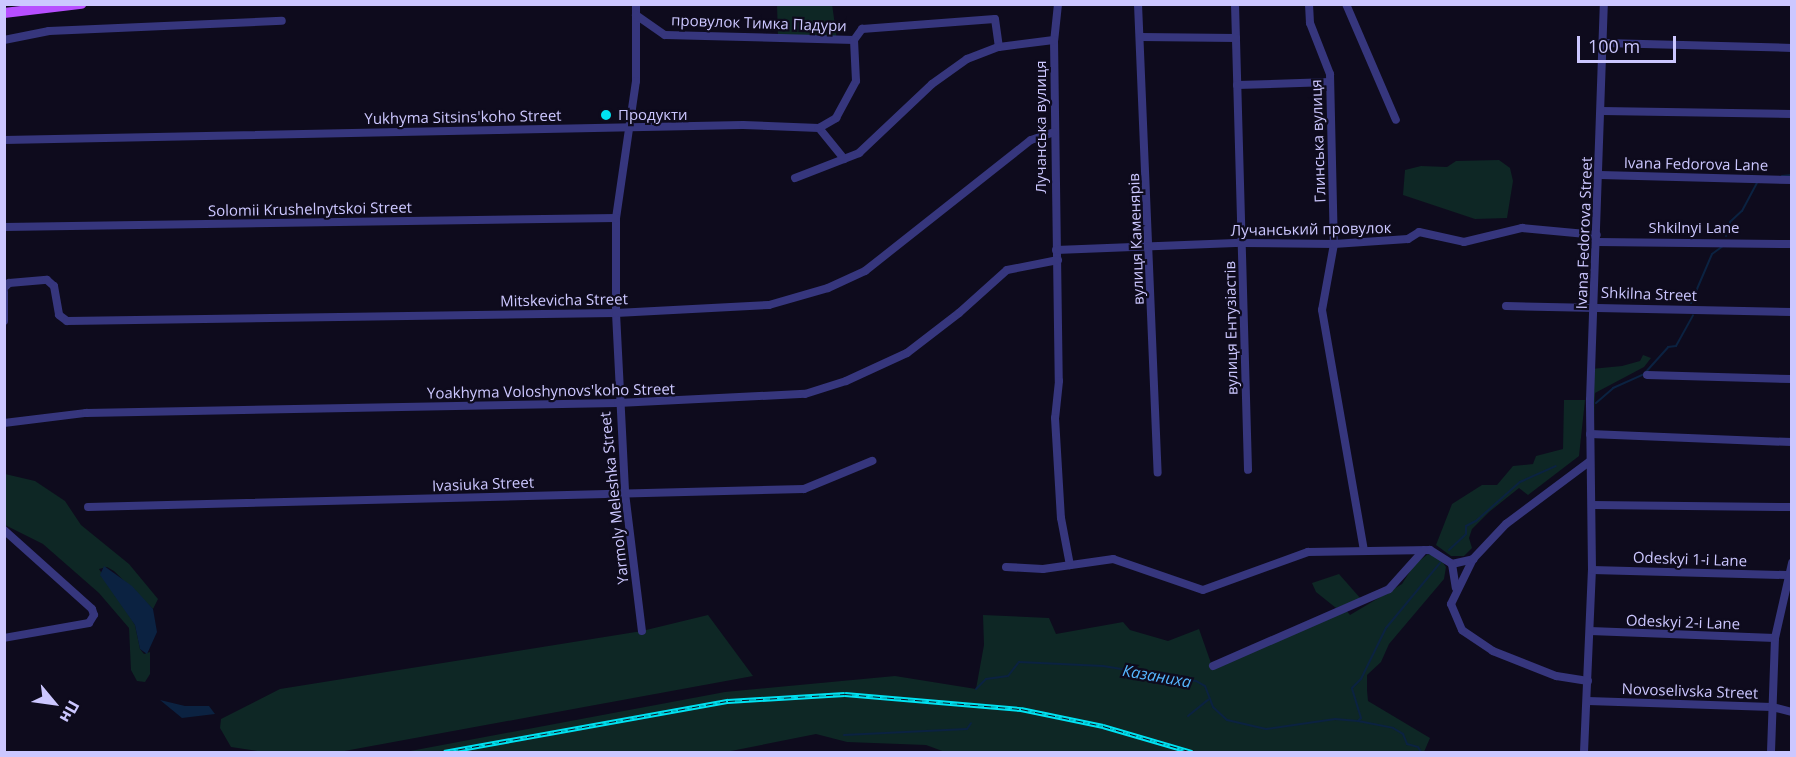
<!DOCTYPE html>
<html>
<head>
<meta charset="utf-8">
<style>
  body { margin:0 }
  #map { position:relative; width:1796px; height:757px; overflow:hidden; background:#0e0b1d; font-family:"Open Sans",sans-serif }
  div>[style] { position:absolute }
  .green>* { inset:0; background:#0e2725 }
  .water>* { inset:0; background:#0b2241 }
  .stream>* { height:2px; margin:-1px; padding:0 1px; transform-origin:1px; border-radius:1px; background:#0b2241 }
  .minor>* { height:8px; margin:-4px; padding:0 4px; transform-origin:4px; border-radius:4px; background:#36367d }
  .major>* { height:10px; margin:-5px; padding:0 5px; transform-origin:5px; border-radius:5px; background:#b74eff }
  .rail>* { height:4.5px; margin-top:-2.25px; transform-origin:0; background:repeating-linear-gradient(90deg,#0e0b1d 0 7px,#00e2f2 0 14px); box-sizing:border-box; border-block:2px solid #00e2f2 }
  .dots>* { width:16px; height:16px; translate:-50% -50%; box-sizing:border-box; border:3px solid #0e0b1d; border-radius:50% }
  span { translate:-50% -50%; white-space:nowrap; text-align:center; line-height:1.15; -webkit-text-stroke:4.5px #0e0b1d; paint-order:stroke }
  .street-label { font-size:15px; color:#ccc7ff }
  .poi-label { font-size:15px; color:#ccc7ff }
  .left { translate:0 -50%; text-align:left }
  .water-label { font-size:16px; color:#55b6ff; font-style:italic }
  .frame { position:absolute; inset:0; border:6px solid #ccc7ff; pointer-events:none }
  .north { position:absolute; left:24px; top:673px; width:60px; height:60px; -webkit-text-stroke:4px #0e0b1d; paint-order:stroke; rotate:119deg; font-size:16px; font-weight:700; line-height:24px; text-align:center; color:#ccc7ff }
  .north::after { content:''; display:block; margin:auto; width:21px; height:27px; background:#ccc7ff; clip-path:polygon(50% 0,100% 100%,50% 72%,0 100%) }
  .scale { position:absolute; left:1577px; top:36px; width:99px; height:27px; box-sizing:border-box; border:3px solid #ccc7ff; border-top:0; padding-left:8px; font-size:18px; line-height:21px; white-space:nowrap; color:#ccc7ff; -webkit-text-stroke:4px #0e0b1d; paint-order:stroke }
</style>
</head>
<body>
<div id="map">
  <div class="green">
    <i style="clip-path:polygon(777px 5px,832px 4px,837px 40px,778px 37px)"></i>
    <i style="clip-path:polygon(1499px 160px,1510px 168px,1513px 181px,1507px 218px,1475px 219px,1403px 195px,1405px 170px,1421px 166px,1447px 167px,1456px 161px)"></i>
    <i style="clip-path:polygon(1643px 355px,1651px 358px,1644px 367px,1595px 393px,1594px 420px,1591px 369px,1622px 366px,1640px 361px)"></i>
    <i style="clip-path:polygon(1564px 400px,1585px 400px,1579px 456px,1528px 495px,1519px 488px,1489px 512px,1472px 529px,1469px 538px,1472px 548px,1464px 556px,1451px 556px,1436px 545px,1452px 504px,1482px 485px,1497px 485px,1513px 466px,1533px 464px,1536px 456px,1563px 449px)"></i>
    <i style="clip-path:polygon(5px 474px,35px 481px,65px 501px,81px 525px,129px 564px,158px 599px,153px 609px,114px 571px,107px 567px,99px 569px,135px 625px,140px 649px,144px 654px,150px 652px,150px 674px,145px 682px,137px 681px,131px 670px,129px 628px,99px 593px,43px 544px,5px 525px)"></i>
    <i style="clip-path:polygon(1428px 554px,1439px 557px,1446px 567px,1444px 579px,1389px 644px,1381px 662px,1367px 675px,1367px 690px,1368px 701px,1430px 738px,1424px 752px,945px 752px,926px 745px,847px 742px,816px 734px,726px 752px,405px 752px,725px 692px,895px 676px,976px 689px,984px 645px,983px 615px,1049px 618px,1056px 634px,1123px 622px,1130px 630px,1168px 641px,1199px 629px,1212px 666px,1346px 610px,1350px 615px,1402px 584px,1414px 565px)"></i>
    <i style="clip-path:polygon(1339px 574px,1361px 599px,1336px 608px,1316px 592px,1312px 583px)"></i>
    <i style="clip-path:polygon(708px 615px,753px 676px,339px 752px,265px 752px,231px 747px,220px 728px,221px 719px,280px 689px,642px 631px)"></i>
  </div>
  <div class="water">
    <i style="clip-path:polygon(104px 566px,132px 586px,153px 609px,157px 632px,147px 654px,140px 649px,135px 625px,100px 575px)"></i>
    <i style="clip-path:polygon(160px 700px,185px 706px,209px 706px,215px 714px,182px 718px)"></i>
  </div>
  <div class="stream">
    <i style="left:1782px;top:176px;width:10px;rotate:-6deg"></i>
    <i style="left:1726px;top:236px;width:15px;rotate:-74deg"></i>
    <i style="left:1730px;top:222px;width:16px;rotate:-43deg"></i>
    <i style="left:1742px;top:211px;width:32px;rotate:-62deg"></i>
    <i style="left:1691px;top:303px;width:53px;rotate:-66.8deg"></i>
    <i style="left:1712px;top:254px;width:14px;rotate:-36deg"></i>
    <i style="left:1596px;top:403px;width:23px;rotate:-41deg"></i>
    <i style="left:1613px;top:388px;width:34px;rotate:-24deg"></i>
    <i style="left:1644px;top:374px;width:36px;rotate:-48deg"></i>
    <i style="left:1668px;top:347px;width:8px;rotate:-7deg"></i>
    <i style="left:1676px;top:346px;width:35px;rotate:-61deg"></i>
    <i style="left:1449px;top:550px;width:23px;rotate:-43deg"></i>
    <i style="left:1466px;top:534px;width:8px;rotate:-90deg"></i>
    <i style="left:1466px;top:526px;width:11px;rotate:-27deg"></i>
    <i style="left:1476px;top:521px;width:59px;rotate:-41.6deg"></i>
    <i style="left:1520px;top:482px;width:39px;rotate:-24deg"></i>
    <i style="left:976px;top:689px;width:14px;rotate:-45deg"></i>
    <i style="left:986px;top:679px;width:22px;rotate:-8deg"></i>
    <i style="left:1008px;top:676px;width:18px;rotate:-52deg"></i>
    <i style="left:1019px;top:662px;width:84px;rotate:2.7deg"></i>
    <i style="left:1103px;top:666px;width:94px;rotate:9.2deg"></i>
    <i style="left:1196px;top:681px;width:10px;rotate:29deg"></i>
    <i style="left:1205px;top:686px;width:22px;rotate:69deg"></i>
    <i style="left:1213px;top:707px;width:19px;rotate:43deg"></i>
    <i style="left:1227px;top:720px;width:40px;rotate:13deg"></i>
    <i style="left:1266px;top:729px;width:70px;rotate:-8.2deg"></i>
    <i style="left:1335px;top:719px;width:23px;rotate:5deg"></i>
    <i style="left:1358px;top:721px;width:36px;rotate:11deg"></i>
    <i style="left:1393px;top:728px;width:12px;rotate:31deg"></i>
    <i style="left:1403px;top:734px;width:11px;rotate:68deg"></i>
    <i style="left:1407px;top:744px;width:11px;rotate:15deg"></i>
    <i style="left:1418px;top:747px;width:6px;rotate:59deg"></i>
    <i style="left:1188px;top:716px;width:26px;rotate:-39deg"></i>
    <i style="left:1358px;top:721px;width:4px;rotate:-45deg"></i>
    <i style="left:1361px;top:718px;width:31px;rotate:-107deg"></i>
    <i style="left:1352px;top:688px;width:13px;rotate:-45deg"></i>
    <i style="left:1361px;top:679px;width:57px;rotate:-63.9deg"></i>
    <i style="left:1386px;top:628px;width:85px;rotate:-50.3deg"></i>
    <i style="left:844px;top:735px;width:123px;rotate:-2.8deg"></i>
    <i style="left:967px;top:729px;width:7px;rotate:-56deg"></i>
  </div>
  <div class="minor">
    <i style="left:636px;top:4px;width:77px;rotate:90deg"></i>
    <i style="left:636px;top:81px;width:138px;rotate:98.3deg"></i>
    <i style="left:616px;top:218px;width:95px;rotate:90deg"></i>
    <i style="left:616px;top:313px;width:180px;rotate:87.1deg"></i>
    <i style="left:625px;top:493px;width:139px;rotate:83deg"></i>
    <i style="left:1058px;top:4px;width:36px;rotate:96deg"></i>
    <i style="left:1054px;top:40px;width:341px;rotate:89.2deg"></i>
    <i style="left:1059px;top:381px;width:37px;rotate:96deg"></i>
    <i style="left:1055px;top:418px;width:100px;rotate:86.6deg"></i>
    <i style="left:1061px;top:518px;width:48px;rotate:79.2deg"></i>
    <i style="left:1138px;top:4px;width:469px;rotate:87.6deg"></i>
    <i style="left:1235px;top:4px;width:466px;rotate:88.4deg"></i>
    <i style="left:1309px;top:4px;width:19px;rotate:87deg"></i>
    <i style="left:1310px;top:23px;width:55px;rotate:68.6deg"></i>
    <i style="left:1330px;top:74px;width:170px;rotate:88.7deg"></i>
    <i style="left:1334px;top:244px;width:67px;rotate:100.3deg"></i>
    <i style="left:1322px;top:310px;width:244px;rotate:80.1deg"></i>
    <i style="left:1346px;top:4px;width:126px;rotate:66.7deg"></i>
    <i style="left:636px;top:15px;width:35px;rotate:35deg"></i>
    <i style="left:665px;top:35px;width:189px;rotate:1.5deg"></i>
    <i style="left:1141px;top:37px;width:95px;rotate:0.6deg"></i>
    <i style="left:4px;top:40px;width:46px;rotate:-11.3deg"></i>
    <i style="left:49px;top:31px;width:233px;rotate:-2.5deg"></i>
    <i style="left:854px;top:40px;width:14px;rotate:-54deg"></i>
    <i style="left:862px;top:29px;width:133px;rotate:-4.3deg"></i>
    <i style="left:995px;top:19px;width:28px;rotate:82deg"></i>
    <i style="left:1604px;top:43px;width:188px;rotate:1.5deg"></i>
    <i style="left:1237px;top:85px;width:93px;rotate:-1.8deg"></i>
    <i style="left:1602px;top:111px;width:190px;rotate:0.9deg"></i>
    <i style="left:819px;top:128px;width:40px;rotate:51deg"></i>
    <i style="left:4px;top:140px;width:739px;rotate:-1.16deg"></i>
    <i style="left:743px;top:125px;width:76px;rotate:2.3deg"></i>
    <i style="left:819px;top:128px;width:20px;rotate:-30deg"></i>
    <i style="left:836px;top:118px;width:42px;rotate:-61.6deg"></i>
    <i style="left:856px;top:81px;width:41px;rotate:-92.8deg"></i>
    <i style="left:1600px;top:175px;width:192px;rotate:1.5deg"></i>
    <i style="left:795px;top:178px;width:69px;rotate:-21.3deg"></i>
    <i style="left:859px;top:153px;width:100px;rotate:-43.4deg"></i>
    <i style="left:932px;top:84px;width:43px;rotate:-35.5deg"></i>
    <i style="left:967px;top:59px;width:34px;rotate:-21deg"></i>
    <i style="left:999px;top:47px;width:55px;rotate:-7.3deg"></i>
    <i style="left:4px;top:227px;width:612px;rotate:-0.84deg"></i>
    <i style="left:1597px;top:242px;width:195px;rotate:0.6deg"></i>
    <i style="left:1056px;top:250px;width:186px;rotate:-2.2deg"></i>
    <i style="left:1242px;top:243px;width:92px;rotate:0.6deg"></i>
    <i style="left:1334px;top:244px;width:74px;rotate:-3.9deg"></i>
    <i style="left:1408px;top:239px;width:13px;rotate:-32deg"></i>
    <i style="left:1419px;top:232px;width:46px;rotate:12.5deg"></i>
    <i style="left:1464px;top:242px;width:60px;rotate:-13.6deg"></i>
    <i style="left:1522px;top:228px;width:75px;rotate:5.3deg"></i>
    <i style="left:4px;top:288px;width:7px;rotate:-45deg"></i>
    <i style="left:9px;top:283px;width:38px;rotate:-5deg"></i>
    <i style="left:47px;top:280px;width:9px;rotate:41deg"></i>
    <i style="left:54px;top:286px;width:29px;rotate:80deg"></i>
    <i style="left:59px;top:315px;width:10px;rotate:37deg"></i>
    <i style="left:67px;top:321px;width:549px;rotate:-0.83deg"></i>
    <i style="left:616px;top:313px;width:153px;rotate:-3deg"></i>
    <i style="left:769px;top:305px;width:61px;rotate:-16.1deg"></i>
    <i style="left:828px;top:288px;width:41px;rotate:-24.7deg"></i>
    <i style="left:865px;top:271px;width:211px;rotate:-38.3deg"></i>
    <i style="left:1031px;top:140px;width:24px;rotate:-19deg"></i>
    <i style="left:4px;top:292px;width:29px;rotate:90deg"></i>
    <i style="left:1506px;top:306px;width:286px;rotate:1.2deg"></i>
    <i style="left:1647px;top:375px;width:145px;rotate:1.6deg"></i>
    <i style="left:4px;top:423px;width:83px;rotate:-7deg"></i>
    <i style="left:86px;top:413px;width:532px;rotate:-1.08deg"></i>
    <i style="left:618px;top:403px;width:187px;rotate:-2.8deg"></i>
    <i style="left:805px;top:394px;width:43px;rotate:-17.6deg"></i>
    <i style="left:846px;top:381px;width:67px;rotate:-24.7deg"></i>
    <i style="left:907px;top:353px;width:66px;rotate:-37.6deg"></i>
    <i style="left:959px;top:313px;width:64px;rotate:-41.9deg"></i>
    <i style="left:1007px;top:270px;width:52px;rotate:-11.1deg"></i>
    <i style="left:1590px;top:434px;width:202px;rotate:2.3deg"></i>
    <i style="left:1592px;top:505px;width:200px;rotate:0.6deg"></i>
    <i style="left:88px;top:507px;width:716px;rotate:-1.44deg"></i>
    <i style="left:804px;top:489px;width:74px;rotate:-22.4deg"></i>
    <i style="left:4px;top:530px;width:118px;rotate:41.9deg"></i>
    <i style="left:92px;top:609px;width:6px;rotate:72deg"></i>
    <i style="left:94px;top:615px;width:9px;rotate:122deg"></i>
    <i style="left:89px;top:623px;width:86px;rotate:170deg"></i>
    <i style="left:1452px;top:564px;width:22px;rotate:-13deg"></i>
    <i style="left:1006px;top:567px;width:37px;rotate:3deg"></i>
    <i style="left:1043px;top:569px;width:71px;rotate:-8.1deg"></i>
    <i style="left:1113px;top:559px;width:95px;rotate:19deg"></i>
    <i style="left:1203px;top:590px;width:112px;rotate:-19.9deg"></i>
    <i style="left:1308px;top:552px;width:122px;rotate:-0.9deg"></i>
    <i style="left:1430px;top:550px;width:26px;rotate:32deg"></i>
    <i style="left:1452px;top:564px;width:24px;rotate:81deg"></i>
    <i style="left:1592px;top:570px;width:195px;rotate:1.5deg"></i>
    <i style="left:1590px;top:631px;width:185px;rotate:2.2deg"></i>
    <i style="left:1213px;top:666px;width:192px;rotate:-23.6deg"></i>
    <i style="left:1389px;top:589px;width:52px;rotate:-48.1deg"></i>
    <i style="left:1588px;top:681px;width:32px;rotate:-171deg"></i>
    <i style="left:1556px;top:676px;width:68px;rotate:-158.4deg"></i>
    <i style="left:1493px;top:651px;width:37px;rotate:-146deg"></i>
    <i style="left:1462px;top:630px;width:28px;rotate:-113deg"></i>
    <i style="left:1451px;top:604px;width:50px;rotate:-63.9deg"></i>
    <i style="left:1473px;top:559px;width:48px;rotate:-46.7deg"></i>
    <i style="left:1506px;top:524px;width:104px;rotate:-36.8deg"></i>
    <i style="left:1588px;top:701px;width:184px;rotate:1.9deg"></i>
    <i style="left:1772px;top:707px;width:21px;rotate:14deg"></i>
    <i style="left:1584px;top:752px;width:182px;rotate:-87.5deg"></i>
    <i style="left:1592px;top:570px;width:170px;rotate:-90.7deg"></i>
    <i style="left:1590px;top:400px;width:396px;rotate:-88deg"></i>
    <i style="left:1771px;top:752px;width:114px;rotate:-88deg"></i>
    <i style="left:1775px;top:638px;width:77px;rotate:-77.2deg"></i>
  </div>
  <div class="major">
    <i style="left:4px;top:13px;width:78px;rotate:-6.7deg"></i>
  </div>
  <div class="rail">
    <i style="left:444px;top:752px;width:289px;rotate:-10.2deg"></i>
    <i style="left:728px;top:701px;width:117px;rotate:-3.4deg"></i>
    <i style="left:845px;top:694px;width:177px;rotate:4.9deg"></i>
    <i style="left:1021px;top:709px;width:84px;rotate:11.7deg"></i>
    <i style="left:1103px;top:726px;width:93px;rotate:16.3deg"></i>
  </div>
  <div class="dots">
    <i style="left:606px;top:115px;background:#00e2f2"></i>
  </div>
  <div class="street-label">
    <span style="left:759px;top:23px;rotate:2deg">провулок Тимка Падури</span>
    <span style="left:463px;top:117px;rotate:-1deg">Yukhyma Sitsins'koho Street</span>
    <span style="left:1041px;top:127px;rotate:-90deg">Лучанська вулиця</span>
    <span style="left:1318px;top:141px;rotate:-92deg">Глинська вулиця</span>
    <span style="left:1696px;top:164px;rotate:1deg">Ivana Fedorova Lane</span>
    <span style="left:310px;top:209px;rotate:-1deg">Solomii Krushelnytskoi Street</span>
    <span style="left:1694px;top:228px">Shkilnyi Lane</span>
    <span style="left:1311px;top:229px;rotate:-1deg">Лучанський провулок</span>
    <span style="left:1584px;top:233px;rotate:-88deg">Ivana Fedorova Street</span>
    <span style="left:1136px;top:239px;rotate:-92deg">вулиця Каменярів</span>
    <span style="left:1649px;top:294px;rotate:2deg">Shkilna Street</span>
    <span style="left:564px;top:300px;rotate:-1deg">Mitskevicha Street</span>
    <span style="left:1231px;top:328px;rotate:-91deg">вулиця Ентузіастів</span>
    <span style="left:551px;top:391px;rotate:-1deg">Yoakhyma Voloshynovs'koho Street</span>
    <span style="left:483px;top:484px;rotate:-2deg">Ivasiuka Street</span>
    <span style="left:614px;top:498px;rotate:-96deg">Yarmoly Meleshka Street</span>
    <span style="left:1690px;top:559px;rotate:2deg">Odeskyi 1-i Lane</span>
    <span style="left:1683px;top:622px;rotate:2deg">Odeskyi 2-i Lane</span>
    <span style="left:1690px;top:691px;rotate:2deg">Novoselivska Street</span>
  </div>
  <div class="poi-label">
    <span class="left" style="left:618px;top:115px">Продукти</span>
  </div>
  <div class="water-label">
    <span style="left:1157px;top:676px;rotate:10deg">Казаниха</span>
  </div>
  <div class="frame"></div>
  <div class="north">Пн</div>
  <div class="scale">100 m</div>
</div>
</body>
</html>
